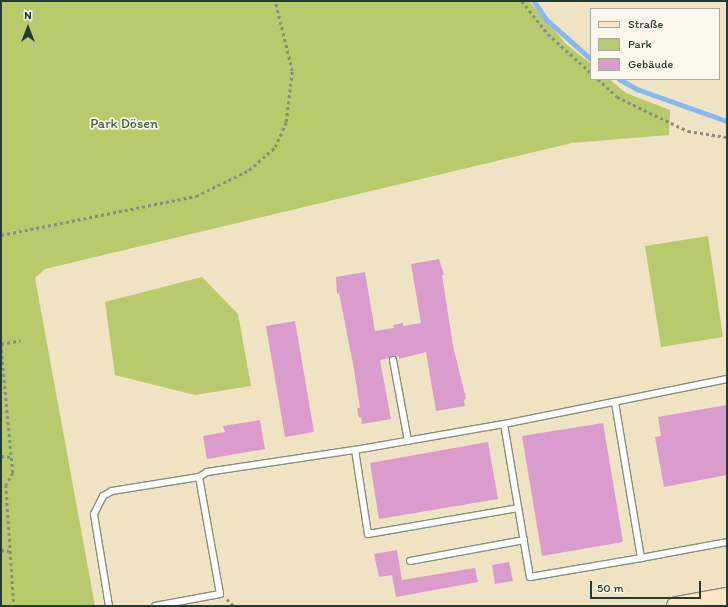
<!DOCTYPE html>
<html>
<head>
<meta charset="utf-8">
<style>
  body { margin:0 }
  #map { position:relative; width:728px; height:607px; overflow:hidden; background:#efe3c4; font-family:Itim,sans-serif }
  div>[style] { position:absolute }
  .green>* { inset:0; background:#b9ca6d }
  .stream>* { height:4.5px; margin:-2.25px; padding:0 2.25px; transform-origin:2.25px; border-radius:2.25px; background:#86b9f3 }
  .building>* { inset:0; background:#da9bcd }
  .path>* { height:2.5px; margin-top:-1.25px; transform-origin:0; background:repeating-linear-gradient(90deg,#87907c 0 3px,transparent 0 6px) }
  .roads { filter:drop-shadow(1px 0 #87907c) drop-shadow(-1px 0 #87907c) drop-shadow(0 1px #87907c) drop-shadow(0 -1px #87907c) }
  .lane>* { height:6px; margin:-3px; padding:0 3px; transform-origin:3px; border-radius:3px; background:#fff }
  .secondary>* { height:18px; margin:-9px; padding:0 9px; transform-origin:9px; border-radius:9px; background:#ffe4c6 }
  span { translate:-50% -50%; white-space:nowrap; text-align:center; line-height:1.15; -webkit-text-stroke:3.5px #fbf7ec; paint-order:stroke }
  .park-label { font-size:14px; color:#466042 }
  .frame { position:absolute; inset:0; border:2px solid #1f3d34; pointer-events:none }
  .legend { position:absolute; left:590px; top:8px; width:130px; height:72px; box-sizing:border-box; background:#fbf7ec; border:1px solid #a3ada2; margin:0; padding:5px 7px; list-style:none; font-size:12px; color:#1f3d34 }
  .legend li { display:flex; align-items:center; gap:8px; height:20px }
  .legend b { width:20px; border:1px solid #a3ada2 }
  .north { position:absolute; left:8px; top:8px; width:40px; height:40px; -webkit-text-stroke:3px #fbf7ec; paint-order:stroke; rotate:0deg; font-size:11px; font-weight:700; line-height:16px; text-align:center; color:#1f3d34 }
  .north::after { content:''; display:block; margin:auto; width:14px; height:18px; background:#1f3d34; clip-path:polygon(50% 0,100% 100%,50% 72%,0 100%) }
  .scale { position:absolute; left:590px; top:581px; width:111px; height:18px; box-sizing:border-box; border:2px solid #1f3d34; border-top:0; padding-left:5px; font-size:12px; line-height:14px; white-space:nowrap; color:#1f3d34; -webkit-text-stroke:3px #fbf7ec; paint-order:stroke }
</style>
</head>
<body>
<div id="map">
  <div class="green">
    <i style="clip-path:polygon(1px 1px,529px 1px,566px 44px,591px 64px,591px 79px,609px 79px,626px 93px,670px 110px,669px 135px,572px 143px,45px 269px,35px 278px,95px 606px,1px 606px)"></i>
    <i style="clip-path:polygon(708px 236px,723px 337px,661px 347px,645px 246px)"></i>
    <i style="clip-path:polygon(202px 277px,238px 314px,251px 386px,195px 395px,115px 375px,105px 302px)"></i>
  </div>
  <div class="stream">
    <i style="left:534px;top:1px;width:23px;rotate:56deg"></i>
    <i style="left:547px;top:20px;width:59px;rotate:41.6deg"></i>
    <i style="left:619px;top:79px;width:21px;rotate:29deg"></i>
    <i style="left:637px;top:89px;width:96px;rotate:19.6deg"></i>
  </div>
  <div class="building">
    <i style="clip-path:polygon(439px 259px,444px 275px,442px 275px,453px 346px,466px 399px,464px 400px,465px 406px,436px 411px,426px 352px,399px 359px,399px 356px,380px 360px,391px 419px,362px 424px,361px 417px,359px 418px,357px 408px,360px 408px,353px 364px,339px 293px,337px 294px,336px 277px,365px 272px,375px 331px,394px 328px,393px 325px,403px 323px,403px 326px,421px 323px,411px 264px)"></i>
    <i style="clip-path:polygon(295px 321px,314px 432px,285px 437px,266px 326px)"></i>
    <i style="clip-path:polygon(727px 405px,727px 475px,664px 487px,655px 437px,661px 436px,658px 417px)"></i>
    <i style="clip-path:polygon(260px 420px,265px 449px,207px 459px,203px 436px,225px 432px,223px 426px)"></i>
    <i style="clip-path:polygon(603px 423px,623px 542px,542px 556px,522px 436px)"></i>
    <i style="clip-path:polygon(488px 442px,498px 499px,379px 519px,370px 463px)"></i>
    <i style="clip-path:polygon(397px 550px,402px 580px,475px 568px,478px 582px,396px 597px,392px 575px,379px 577px,374px 554px)"></i>
    <i style="clip-path:polygon(509px 562px,513px 581px,495px 584px,492px 565px)"></i>
  </div>
  <div class="path">
    <i style="left:522px;top:1px;width:42px;rotate:51.8deg"></i>
    <i style="left:548px;top:34px;width:58px;rotate:42.2deg"></i>
    <i style="left:598px;top:79px;width:26px;rotate:43deg"></i>
    <i style="left:617px;top:97px;width:79px;rotate:25.6deg"></i>
    <i style="left:688px;top:131px;width:39px;rotate:9deg"></i>
    <i style="left:1px;top:235px;width:199px;rotate:-11.3deg"></i>
    <i style="left:196px;top:196px;width:59px;rotate:-26.1deg"></i>
    <i style="left:249px;top:170px;width:35px;rotate:-41deg"></i>
    <i style="left:275px;top:147px;width:27px;rotate:-66deg"></i>
    <i style="left:286px;top:122px;width:51px;rotate:-83.3deg"></i>
    <i style="left:292px;top:71px;width:72px;rotate:-103.7deg"></i>
    <i style="left:1px;top:344px;width:130px;rotate:84.7deg"></i>
    <i style="left:13px;top:473px;width:14px;rotate:120deg"></i>
    <i style="left:6px;top:485px;width:121px;rotate:86.2deg"></i>
    <i style="left:1px;top:344px;width:20px;rotate:-11deg"></i>
    <i style="left:1px;top:456px;width:9px;rotate:6deg"></i>
    <i style="left:1px;top:550px;width:8px;rotate:7deg"></i>
    <i style="left:227px;top:599px;width:10px;rotate:45deg"></i>
  </div>
  <div class="roads">
    <div class="lane">
      <i style="left:393px;top:360px;width:82px;rotate:79.5deg"></i>
      <i style="left:504px;top:424px;width:155px;rotate:80.4deg"></i>
      <i style="left:530px;top:577px;width:113px;rotate:-9.7deg"></i>
      <i style="left:641px;top:558px;width:158px;rotate:-99.5deg"></i>
      <i style="left:355px;top:450px;width:85px;rotate:81.2deg"></i>
      <i style="left:368px;top:534px;width:152px;rotate:-9.8deg"></i>
      <i style="left:199px;top:477px;width:9px;rotate:-32deg"></i>
      <i style="left:207px;top:472px;width:150px;rotate:-8.5deg"></i>
      <i style="left:355px;top:450px;width:151px;rotate:-9.9deg"></i>
      <i style="left:504px;top:424px;width:227px;rotate:-11.4deg"></i>
      <i style="left:641px;top:558px;width:87px;rotate:-10.5deg"></i>
      <i style="left:410px;top:561px;width:116px;rotate:-10.4deg"></i>
      <i style="left:109px;top:606px;width:93px;rotate:-99.3deg"></i>
      <i style="left:94px;top:514px;width:20px;rotate:-63deg"></i>
      <i style="left:103px;top:496px;width:10px;rotate:-29deg"></i>
      <i style="left:112px;top:491px;width:88px;rotate:-9.1deg"></i>
      <i style="left:199px;top:477px;width:119px;rotate:79.8deg"></i>
      <i style="left:220px;top:594px;width:66px;rotate:169.5deg"></i>
    </div>
    <div class="secondary">
      <i style="left:676px;top:606px;width:52px;rotate:-10deg"></i>
    </div>
  </div>
  <div class="park-label">
    <span style="left:124px;top:124px">Park Dösen</span>
  </div>
  <div class="frame"></div>
  <ul class="legend">
  <li><b style="height:5px;background:#ffe4c6"></b>Straße</li>
  <li><b style="height:11px;background:#b9ca6d"></b>Park</li>
  <li><b style="height:11px;background:#da9bcd"></b>Gebäude</li>
  </ul>
  <div class="north">N</div>
  <div class="scale">50 m</div>
</div>
</body>
</html>
